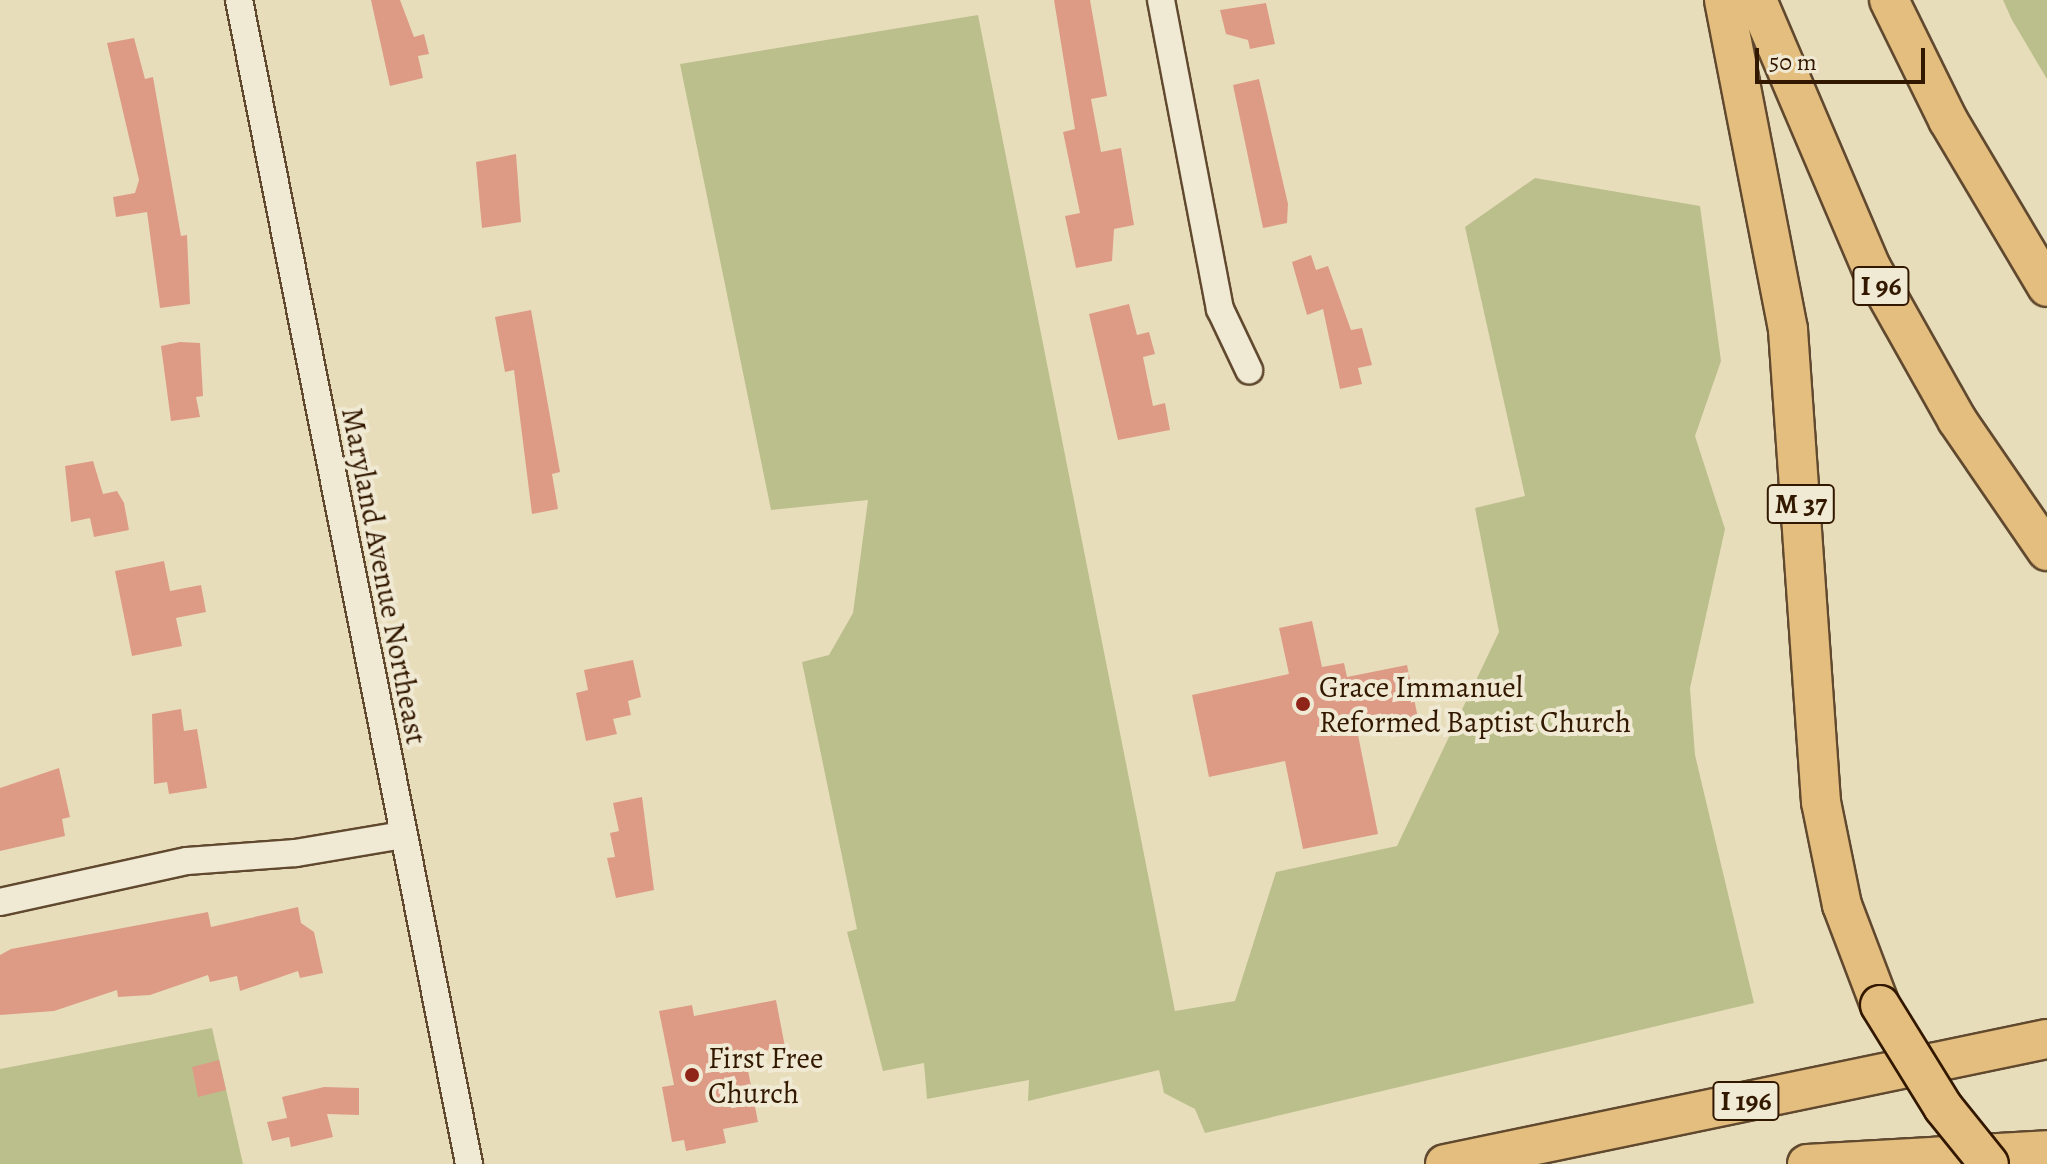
<!DOCTYPE html>
<html>
<head>
<meta charset="utf-8">
<style>
  body { margin:0 }
  #map { position:relative; width:2047px; height:1164px; overflow:hidden; background:#e8ddbb; font-family:Alegreya,serif }
  div>[style] { position:absolute }
  .green>* { inset:0; background:#bbbf8c }
  .building>* { inset:0; background:#dd9b86 }
  .roads { filter:drop-shadow(2px 0 #60492f) drop-shadow(-2px 0 #60492f) drop-shadow(0 2px #60492f) drop-shadow(0 -2px #60492f) }
  .minor>* { height:26px; margin:-13px; padding:0 13px; transform-origin:13px; border-radius:13px; background:#f0e9d3 }
  .highway>* { height:38px; margin:-19px; padding:0 19px; transform-origin:19px; border-radius:19px; background:#e4be7e }
  .bridges { filter:drop-shadow(2px 0 #331800) drop-shadow(-2px 0 #331800) drop-shadow(0 2px #331800) drop-shadow(0 -2px #331800) }
  .highway-bridge>* { height:38px; margin:-19px; padding:0 19px; transform-origin:19px; border-radius:19px; background:#e4be7e }
  .dots>* { width:22px; height:22px; translate:-50% -50%; box-sizing:border-box; border:4px solid #f0e9d3; border-radius:50% }
  span { translate:-50% -50%; white-space:nowrap; text-align:center; line-height:1.15; -webkit-text-stroke:8px #f0e9d3; paint-order:stroke }
  .shield-label span { padding:2px 6px; background:#f0e9d3; border:2px solid; border-radius:6px; -webkit-text-stroke-width:0 }
  .shield-label { font-size:28px; color:#331800; font-weight:700 }
  .street-label { font-size:30px; color:#331800 }
  .poi-label { font-size:30px; color:#331800 }
  .left { translate:0 -50%; text-align:left }
  .scale { position:absolute; left:1755px; top:48px; width:170px; height:36px; box-sizing:border-box; border:4px solid #331800; border-top:0; padding-left:10px; font-size:24px; line-height:28px; white-space:nowrap; color:#331800; -webkit-text-stroke:6px #f0e9d3; paint-order:stroke }
</style>
</head>
<body>
<div id="map">
  <div class="green">
    <i style="clip-path:polygon(2003px 0,2047px 0,2047px 79px,2012px 20px)"></i>
    <i style="clip-path:polygon(978px 15px,1175px 1011px,1235px 1001px,1276px 872px,1397px 846px,1499px 632px,1475px 508px,1525px 496px,1465px 227px,1535px 178px,1700px 206px,1721px 361px,1695px 436px,1725px 529px,1690px 688px,1695px 755px,1754px 1003px,1205px 1133px,1195px 1109px,1164px 1093px,1159px 1070px,1028px 1101px,1029px 1080px,927px 1099px,924px 1063px,883px 1071px,847px 932px,857px 929px,802px 662px,829px 655px,853px 613px,868px 500px,771px 510px,680px 64px)"></i>
    <i style="clip-path:polygon(212px 1028px,243px 1164px,0 1164px,0 1069px)"></i>
  </div>
  <div class="building">
    <i style="clip-path:polygon(371px 0,400px 0,414px 37px,424px 34px,429px 54px,418px 56px,423px 78px,390px 86px)"></i>
    <i style="clip-path:polygon(1054px 0,1090px 0,1107px 96px,1091px 99px,1101px 152px,1121px 148px,1134px 225px,1114px 229px,1112px 261px,1076px 268px,1065px 216px,1080px 213px,1063px 132px,1075px 129px)"></i>
    <i style="clip-path:polygon(1266px 3px,1275px 44px,1250px 49px,1248px 40px,1226px 34px,1220px 10px)"></i>
    <i style="clip-path:polygon(134px 38px,145px 79px,153px 77px,181px 236px,187px 235px,190px 304px,160px 308px,147px 212px,116px 217px,113px 197px,135px 193px,139px 180px,107px 43px)"></i>
    <i style="clip-path:polygon(1259px 79px,1288px 204px,1287px 223px,1263px 228px,1233px 85px)"></i>
    <i style="clip-path:polygon(516px 154px,521px 222px,482px 228px,476px 162px)"></i>
    <i style="clip-path:polygon(1311px 255px,1316px 270px,1328px 266px,1351px 330px,1362px 328px,1372px 365px,1358px 368px,1362px 384px,1340px 389px,1323px 309px,1307px 315px,1292px 262px)"></i>
    <i style="clip-path:polygon(1129px 304px,1137px 335px,1149px 332px,1155px 354px,1143px 357px,1153px 406px,1165px 403px,1170px 430px,1118px 440px,1089px 314px)"></i>
    <i style="clip-path:polygon(531px 310px,560px 472px,552px 474px,558px 509px,532px 514px,514px 370px,505px 372px,495px 317px)"></i>
    <i style="clip-path:polygon(180px 342px,200px 343px,203px 396px,196px 397px,200px 417px,171px 421px,161px 346px)"></i>
    <i style="clip-path:polygon(93px 461px,103px 494px,117px 491px,124px 503px,129px 530px,94px 537px,90px 518px,71px 522px,65px 466px)"></i>
    <i style="clip-path:polygon(164px 561px,170px 591px,201px 585px,206px 612px,176px 618px,182px 646px,132px 656px,115px 571px)"></i>
    <i style="clip-path:polygon(1312px 621px,1322px 667px,1344px 663px,1347px 677px,1407px 665px,1418px 718px,1357px 730px,1378px 834px,1303px 849px,1285px 761px,1209px 777px,1192px 695px,1289px 674px,1279px 628px)"></i>
    <i style="clip-path:polygon(633px 660px,641px 697px,628px 701px,631px 715px,613px 719px,617px 734px,586px 741px,576px 693px,588px 690px,584px 670px)"></i>
    <i style="clip-path:polygon(181px 709px,184px 731px,197px 729px,207px 788px,169px 794px,167px 782px,154px 784px,152px 714px)"></i>
    <i style="clip-path:polygon(59px 768px,70px 817px,62px 819px,65px 836px,0 851px,0 788px)"></i>
    <i style="clip-path:polygon(642px 797px,654px 890px,616px 898px,607px 858px,615px 857px,610px 833px,619px 831px,613px 803px)"></i>
    <i style="clip-path:polygon(298px 907px,301px 923px,314px 932px,323px 973px,300px 978px,298px 971px,240px 991px,237px 976px,210px 982px,208px 975px,150px 995px,118px 997px,117px 990px,54px 1011px,0 1015px,0 955px,11px 949px,208px 912px,211px 927px)"></i>
    <i style="clip-path:polygon(776px 1000px,785px 1047px,745px 1055px,758px 1122px,723px 1129px,726px 1143px,686px 1151px,684px 1140px,672px 1142px,662px 1087px,674px 1085px,659px 1011px,692px 1005px,694px 1016px)"></i>
    <i style="clip-path:polygon(219px 1060px,226px 1090px,198px 1097px,192px 1067px)"></i>
    <i style="clip-path:polygon(324px 1087px,359px 1088px,359px 1115px,327px 1114px,333px 1137px,291px 1147px,289px 1137px,272px 1141px,267px 1122px,287px 1118px,282px 1097px)"></i>
  </div>
  <div class="roads">
    <div class="minor">
      <i style="left:239px;top:0;width:1187px;rotate:78.82deg"></i>
      <i style="left:1161px;top:0;width:315px;rotate:79.2deg"></i>
      <i style="left:1220px;top:309px;width:68px;rotate:64.6deg"></i>
      <i style="left:0;top:902px;width:191px;rotate:-12.4deg"></i>
      <i style="left:187px;top:861px;width:109px;rotate:-4.2deg"></i>
      <i style="left:296px;top:853px;width:108px;rotate:-9.6deg"></i>
    </div>
    <div class="highway">
      <i style="left:1724px;top:0;width:336px;rotate:79deg"></i>
      <i style="left:1788px;top:330px;width:473px;rotate:86deg"></i>
      <i style="left:1821px;top:802px;width:105px;rotate:78.5deg"></i>
      <i style="left:1842px;top:905px;width:107px;rotate:69.2deg"></i>
      <i style="left:1757px;top:0;width:293px;rotate:66.9deg"></i>
      <i style="left:1872px;top:269px;width:173px;rotate:60.6deg"></i>
      <i style="left:1957px;top:420px;width:159px;rotate:55.5deg"></i>
      <i style="left:1889px;top:0;width:134px;rotate:63.8deg"></i>
      <i style="left:1948px;top:120px;width:194px;rotate:59.3deg"></i>
      <i style="left:1445px;top:1164px;width:615px;rotate:-11.73deg"></i>
      <i style="left:1807px;top:1164px;width:240px;rotate:-3.3deg"></i>
    </div>
  </div>
  <div class="bridges">
    <div class="highway-bridge">
      <i style="left:1880px;top:1005px;width:120px;rotate:58.3deg"></i>
      <i style="left:1943px;top:1107px;width:73px;rotate:51.1deg"></i>
    </div>
  </div>
  <div class="dots">
    <i style="left:1303px;top:704px;background:#8f2418"></i>
    <i style="left:692px;top:1075px;background:#8f2418"></i>
  </div>
  <div class="shield-label">
    <span style="left:1881px;top:286px">I 96</span>
    <span style="left:1801px;top:504px">M 37</span>
    <span style="left:1746px;top:1101px">I 196</span>
  </div>
  <div class="street-label">
    <span style="left:384px;top:576px;rotate:79deg">Maryland Avenue Northeast</span>
  </div>
  <div class="poi-label">
    <span class="left" style="left:1319px;top:704px">Grace Immanuel<br>Reformed Baptist Church</span>
    <span class="left" style="left:708px;top:1075px">First Free<br>Church</span>
  </div>
  <div class="scale">50 m</div>
</div>
</body>
</html>
